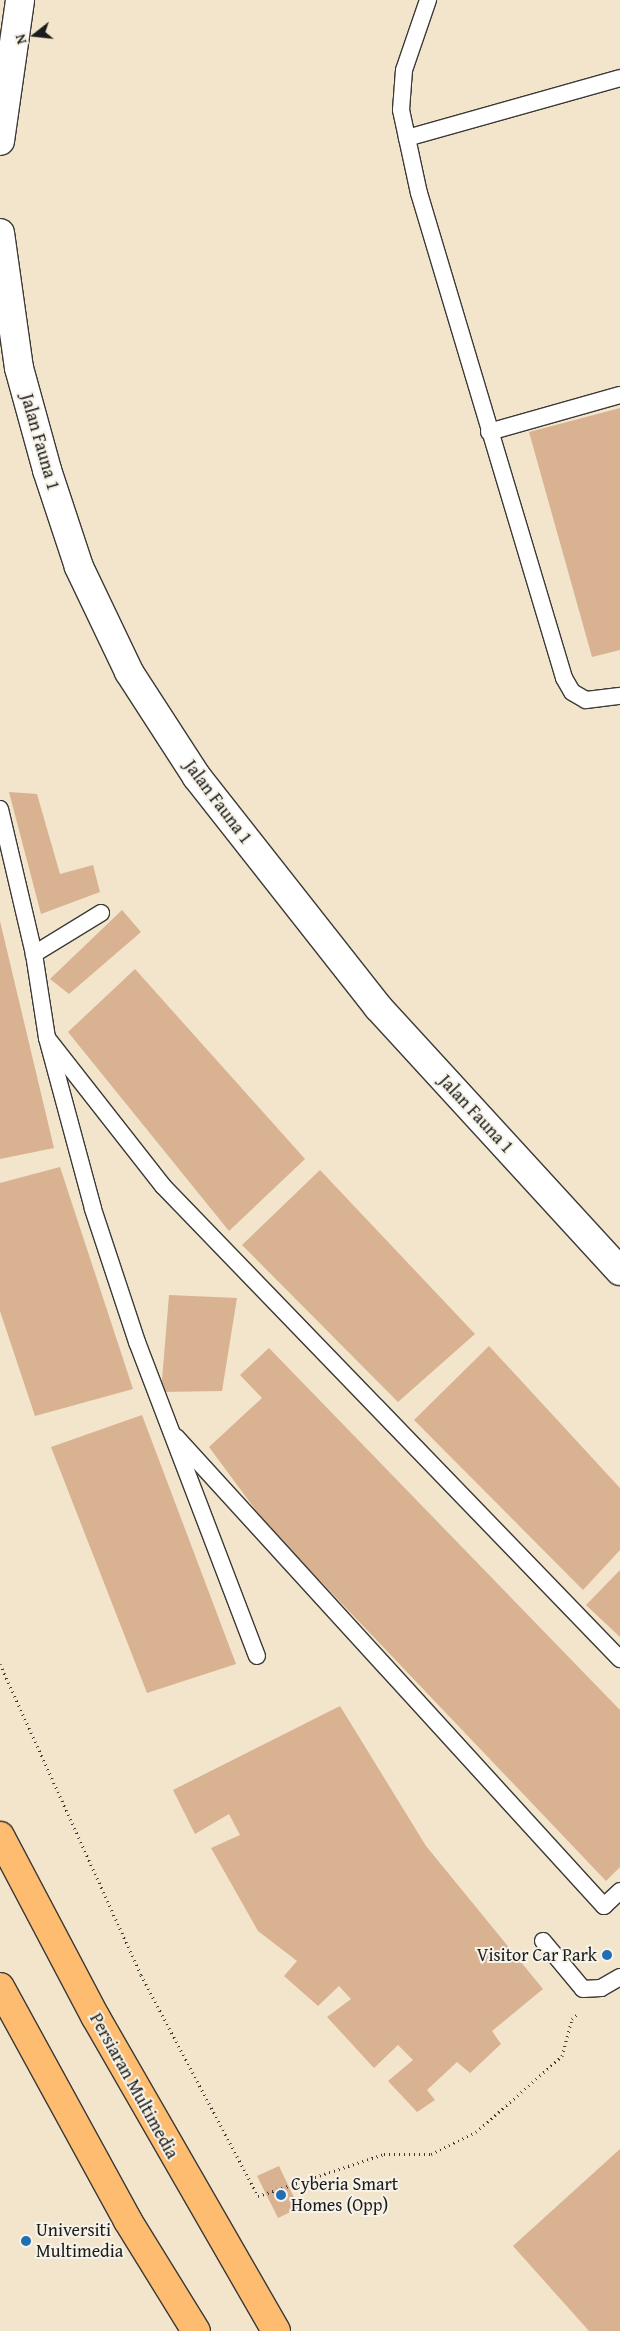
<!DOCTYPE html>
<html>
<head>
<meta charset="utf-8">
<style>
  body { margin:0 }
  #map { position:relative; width:620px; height:2331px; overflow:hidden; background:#f2e5cc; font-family:"Gentium Book Plus",serif }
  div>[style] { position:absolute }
  .building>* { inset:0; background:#d9b291 }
  .path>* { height:3px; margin-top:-1.5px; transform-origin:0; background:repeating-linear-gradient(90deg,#3c3a36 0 1px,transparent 0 5px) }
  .roads { filter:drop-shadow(1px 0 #3c3a36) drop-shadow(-1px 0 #3c3a36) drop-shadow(0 1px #3c3a36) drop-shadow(0 -1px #3c3a36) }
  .service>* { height:16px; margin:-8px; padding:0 8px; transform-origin:8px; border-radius:8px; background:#fff }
  .tertiary>* { height:28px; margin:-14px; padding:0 14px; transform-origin:14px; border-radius:14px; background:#fff }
  .primary>* { height:28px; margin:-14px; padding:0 14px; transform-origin:14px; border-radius:14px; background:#febc70 }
  .dots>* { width:14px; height:14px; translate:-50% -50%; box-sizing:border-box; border:2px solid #f7f3e8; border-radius:50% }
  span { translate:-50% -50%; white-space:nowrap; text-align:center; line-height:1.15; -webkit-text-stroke:4px #f7f3e8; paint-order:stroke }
  .street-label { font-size:18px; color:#1c1c1c }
  .poi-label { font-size:18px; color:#1c1c1c }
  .right { translate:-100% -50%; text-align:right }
  .left { translate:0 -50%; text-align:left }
  .north { position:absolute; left:10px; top:10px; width:50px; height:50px; -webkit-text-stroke:4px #f7f3e8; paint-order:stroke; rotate:254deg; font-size:14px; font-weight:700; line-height:20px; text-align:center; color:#1c1c1c }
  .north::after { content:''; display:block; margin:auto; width:18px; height:22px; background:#1c1c1c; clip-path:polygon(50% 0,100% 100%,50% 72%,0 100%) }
</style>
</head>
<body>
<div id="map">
  <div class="building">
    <i style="clip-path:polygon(620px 408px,620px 650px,592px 657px,529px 432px)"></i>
    <i style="clip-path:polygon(9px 792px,37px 794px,60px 874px,93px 865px,100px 892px,41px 914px)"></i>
    <i style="clip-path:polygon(122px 910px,141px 932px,69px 994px,50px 979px)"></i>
    <i style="clip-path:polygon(0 921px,54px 1148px,0 1159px)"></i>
    <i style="clip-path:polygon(135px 969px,305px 1159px,229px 1231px,68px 1032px)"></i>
    <i style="clip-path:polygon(60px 1167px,133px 1389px,35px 1416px,0 1311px,0 1183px)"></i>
    <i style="clip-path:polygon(320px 1170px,475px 1334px,398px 1402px,242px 1245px)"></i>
    <i style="clip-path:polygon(169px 1295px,237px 1298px,222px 1391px,161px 1392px)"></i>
    <i style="clip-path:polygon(489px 1346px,620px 1488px,620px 1550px,583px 1590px,414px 1420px)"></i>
    <i style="clip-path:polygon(269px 1348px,620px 1710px,620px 1867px,606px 1881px,266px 1524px,209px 1447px,262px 1398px,240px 1375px)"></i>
    <i style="clip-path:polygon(142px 1415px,236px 1664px,147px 1693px,51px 1447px)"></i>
    <i style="clip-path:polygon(620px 1570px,620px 1637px,586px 1605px)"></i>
    <i style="clip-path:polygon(340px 1706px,426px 1846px,543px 1989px,492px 2031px,501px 2044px,470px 2073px,457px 2062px,427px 2090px,435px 2100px,417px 2112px,388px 2081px,413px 2060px,398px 2045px,374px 2068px,327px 2017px,351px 1999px,339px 1986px,318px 2006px,284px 1976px,297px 1961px,258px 1931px,211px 1848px,240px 1835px,229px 1814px,195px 1834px,173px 1790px)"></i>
    <i style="clip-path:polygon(620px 2149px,620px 2331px,589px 2331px,513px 2246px)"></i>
    <i style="clip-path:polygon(279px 2166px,299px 2208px,278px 2218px,257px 2176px)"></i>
  </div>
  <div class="path">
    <i style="left:0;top:1664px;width:341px;rotate:65.6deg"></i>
    <i style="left:141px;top:1975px;width:250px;rotate:62.1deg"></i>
    <i style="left:258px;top:2196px;width:133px;rotate:-18.4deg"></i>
    <i style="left:384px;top:2154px;width:47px"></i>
    <i style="left:431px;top:2154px;width:50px;rotate:-26.1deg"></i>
    <i style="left:476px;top:2132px;width:115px;rotate:-41.5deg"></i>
    <i style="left:562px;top:2056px;width:38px;rotate:-75deg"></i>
    <i style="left:572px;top:2019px;width:8px;rotate:-40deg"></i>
  </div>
  <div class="roads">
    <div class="service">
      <i style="left:428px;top:0;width:74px;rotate:108.9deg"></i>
      <i style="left:404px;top:70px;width:40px;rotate:94.3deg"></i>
      <i style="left:401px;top:110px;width:85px;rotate:77.8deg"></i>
      <i style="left:419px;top:193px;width:506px;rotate:73.35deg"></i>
      <i style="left:564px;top:678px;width:16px;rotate:60deg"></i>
      <i style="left:572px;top:692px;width:16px;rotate:30deg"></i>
      <i style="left:586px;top:700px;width:34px;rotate:-7deg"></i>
      <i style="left:407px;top:138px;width:221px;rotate:-15.7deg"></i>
      <i style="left:489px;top:432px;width:136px;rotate:-15.8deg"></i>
      <i style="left:0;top:809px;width:149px;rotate:76.8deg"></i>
      <i style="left:101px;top:913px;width:79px;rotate:148.5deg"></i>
      <i style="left:34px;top:954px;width:85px;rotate:81.2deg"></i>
      <i style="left:47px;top:1038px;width:177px;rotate:74.9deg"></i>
      <i style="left:93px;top:1209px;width:140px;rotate:71.7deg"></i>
      <i style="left:137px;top:1342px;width:336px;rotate:69.1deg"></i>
      <i style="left:47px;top:1038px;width:188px;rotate:51.9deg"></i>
      <i style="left:163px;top:1186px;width:658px;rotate:45.99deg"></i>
      <i style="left:176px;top:1437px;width:635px;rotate:47.62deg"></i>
      <i style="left:604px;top:1906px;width:22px;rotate:-43deg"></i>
      <i style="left:543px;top:1941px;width:62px;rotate:50.2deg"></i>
      <i style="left:583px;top:1989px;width:18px;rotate:-3deg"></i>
      <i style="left:601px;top:1988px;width:22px;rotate:-30deg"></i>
    </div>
    <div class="tertiary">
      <i style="left:0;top:141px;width:142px;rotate:-81.9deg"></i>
      <i style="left:0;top:233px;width:136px;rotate:82deg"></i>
      <i style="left:19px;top:368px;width:106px;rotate:74.6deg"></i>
      <i style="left:47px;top:470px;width:102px;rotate:71.7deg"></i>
      <i style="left:79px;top:567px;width:116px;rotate:64.5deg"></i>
      <i style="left:129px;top:672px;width:125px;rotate:57.1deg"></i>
      <i style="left:197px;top:777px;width:293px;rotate:51.8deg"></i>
      <i style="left:378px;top:1007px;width:358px;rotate:47.5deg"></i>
    </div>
    <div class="primary">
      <i style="left:0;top:1836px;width:204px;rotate:62.2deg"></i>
      <i style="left:95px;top:2016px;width:363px;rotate:60.1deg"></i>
      <i style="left:0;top:1987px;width:267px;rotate:61.3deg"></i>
      <i style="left:128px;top:2221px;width:129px;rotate:58.3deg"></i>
    </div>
  </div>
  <div class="dots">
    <i style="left:607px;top:1955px;background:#1f6fb2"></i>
    <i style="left:281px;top:2195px;background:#1f6fb2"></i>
    <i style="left:26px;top:2241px;background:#1f6fb2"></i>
  </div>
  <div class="street-label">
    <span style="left:40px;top:442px;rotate:74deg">Jalan Fauna 1</span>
    <span style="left:218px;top:802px;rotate:53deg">Jalan Fauna 1</span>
    <span style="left:476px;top:1114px;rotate:47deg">Jalan Fauna 1</span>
    <span style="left:134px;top:2086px;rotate:61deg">Persiaran Multimedia</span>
  </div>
  <div class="poi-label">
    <span class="right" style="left:597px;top:1955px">Visitor Car Park</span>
    <span class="left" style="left:291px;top:2195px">Cyberia Smart<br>Homes (Opp)</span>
    <span class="left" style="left:36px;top:2241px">Universiti<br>Multimedia</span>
  </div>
  <div class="north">N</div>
</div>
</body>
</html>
